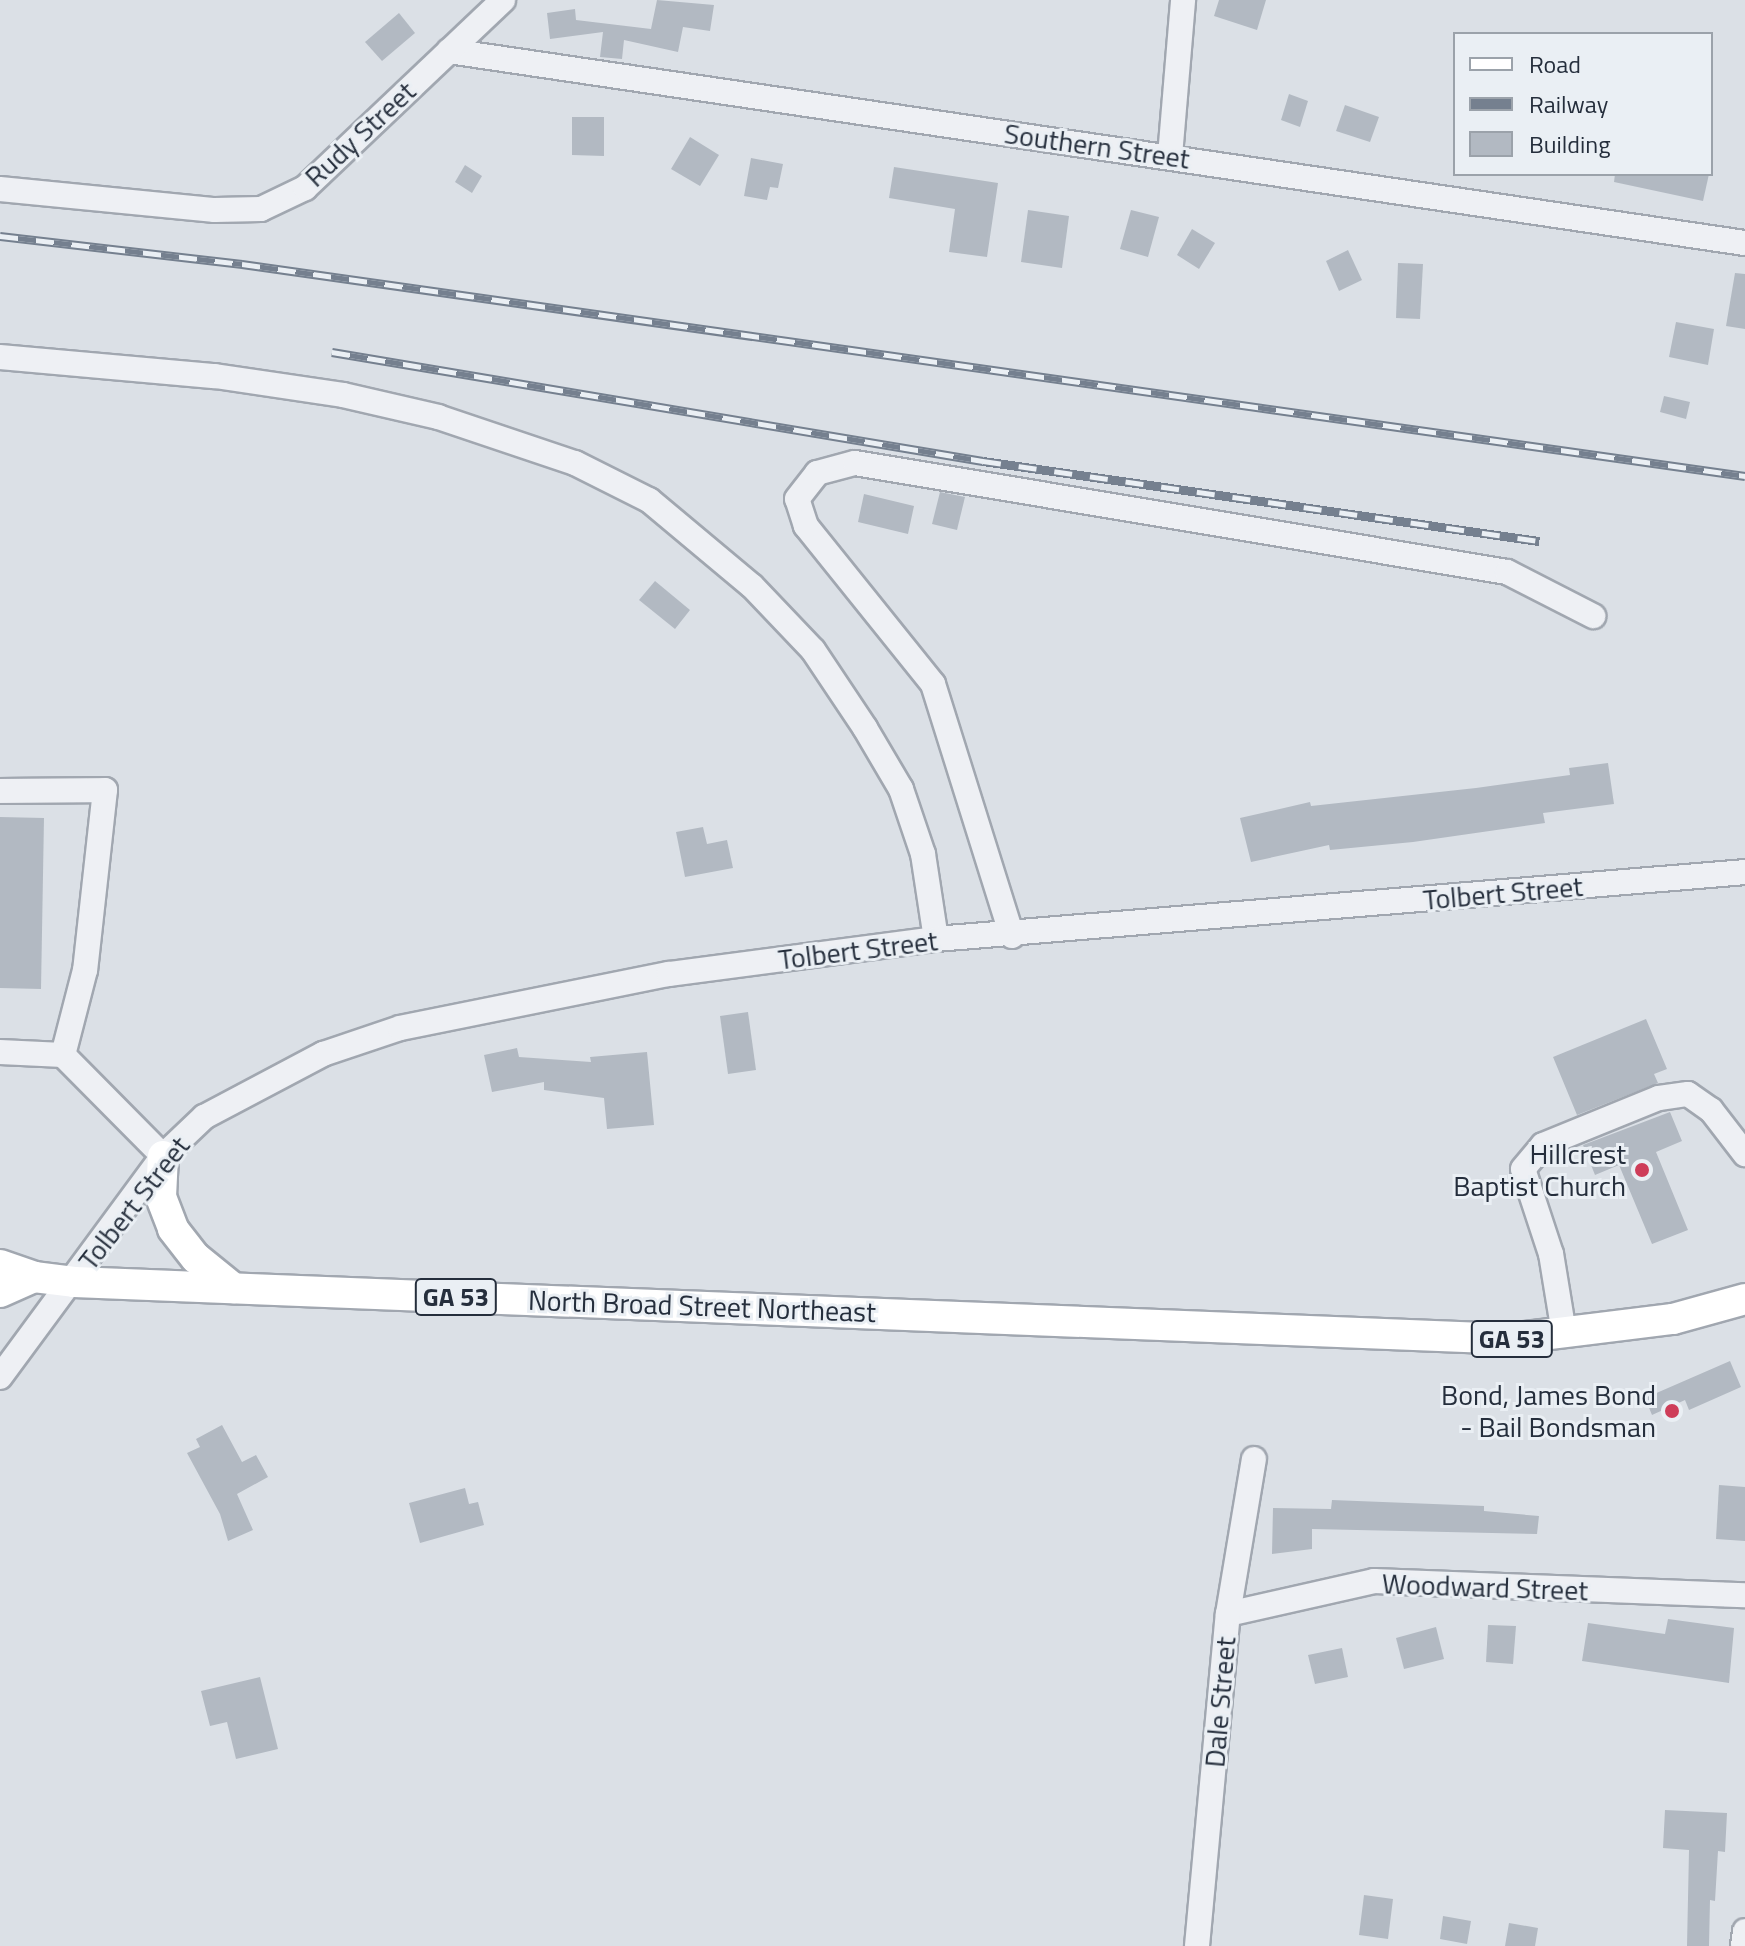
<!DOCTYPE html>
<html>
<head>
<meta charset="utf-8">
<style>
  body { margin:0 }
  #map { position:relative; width:1745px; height:1946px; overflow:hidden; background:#dbe0e6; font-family:"Titillium Web",sans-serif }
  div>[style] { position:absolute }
  .building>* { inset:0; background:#b2b9c2 }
  .roads { filter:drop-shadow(2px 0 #a1a7b0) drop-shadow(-2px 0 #a1a7b0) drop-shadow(0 2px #a1a7b0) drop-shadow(0 -2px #a1a7b0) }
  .minor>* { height:24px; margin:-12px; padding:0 12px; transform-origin:12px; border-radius:12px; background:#eef0f4 }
  .major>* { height:30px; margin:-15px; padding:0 15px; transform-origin:15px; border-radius:15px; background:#fff }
  .rail>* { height:9px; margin-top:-4.5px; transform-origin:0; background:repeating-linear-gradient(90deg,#eaeff4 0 18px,#75808f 0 36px); box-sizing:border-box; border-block:2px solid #75808f }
  .dots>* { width:22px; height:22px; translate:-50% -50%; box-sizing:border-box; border:4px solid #eaeff4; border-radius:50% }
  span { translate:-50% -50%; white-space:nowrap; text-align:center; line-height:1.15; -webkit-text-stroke:6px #eaeff4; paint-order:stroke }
  .shield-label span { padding:2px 6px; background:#eaeff4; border:2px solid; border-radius:6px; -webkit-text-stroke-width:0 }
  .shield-label { font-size:26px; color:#252e3c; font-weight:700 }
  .street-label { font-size:28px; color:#252e3c }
  .poi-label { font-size:28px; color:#252e3c }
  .right { translate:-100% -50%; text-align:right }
  .legend { position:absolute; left:1453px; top:32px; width:260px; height:144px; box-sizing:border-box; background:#eaeff4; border:2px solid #9ba2aa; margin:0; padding:10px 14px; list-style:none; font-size:24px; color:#252e3c }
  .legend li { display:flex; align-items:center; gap:16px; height:40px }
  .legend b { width:40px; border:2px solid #9ba2aa }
</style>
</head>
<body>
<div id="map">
  <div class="building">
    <i style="clip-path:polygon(657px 0,714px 5px,710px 31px,683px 27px,678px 52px,624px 40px,622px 59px,600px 57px,603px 32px,550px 39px,547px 13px,575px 9px,576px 20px,651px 29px)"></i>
    <i style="clip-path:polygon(1219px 0,1266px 0,1257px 30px,1214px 16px)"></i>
    <i style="clip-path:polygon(399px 13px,415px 33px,382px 61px,365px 42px)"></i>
    <i style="clip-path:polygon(1289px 94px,1308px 101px,1300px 127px,1281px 120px)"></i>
    <i style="clip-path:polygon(1345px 105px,1379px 117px,1370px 142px,1336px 131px)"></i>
    <i style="clip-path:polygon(572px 117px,604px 117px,604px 156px,572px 155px)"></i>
    <i style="clip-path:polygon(690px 137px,719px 155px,700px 186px,671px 169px)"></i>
    <i style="clip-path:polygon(751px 158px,783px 164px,778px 188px,770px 187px,767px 200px,744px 196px)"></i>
    <i style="clip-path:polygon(465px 165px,482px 176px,472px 193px,455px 182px)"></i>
    <i style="clip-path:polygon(894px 167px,998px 183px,987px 257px,949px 252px,955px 209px,889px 198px)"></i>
    <i style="clip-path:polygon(1615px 174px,1709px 174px,1703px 201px,1614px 182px)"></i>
    <i style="clip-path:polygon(1028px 210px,1069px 216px,1062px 268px,1021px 262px)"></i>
    <i style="clip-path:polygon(1131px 210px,1159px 217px,1148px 257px,1120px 249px)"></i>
    <i style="clip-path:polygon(1192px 229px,1215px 243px,1199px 269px,1177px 255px)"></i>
    <i style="clip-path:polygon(1348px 250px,1362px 280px,1339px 291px,1326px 261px)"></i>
    <i style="clip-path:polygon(1398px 263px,1423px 264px,1420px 319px,1396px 318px)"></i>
    <i style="clip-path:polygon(1735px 273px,1745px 274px,1745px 329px,1726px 326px)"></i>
    <i style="clip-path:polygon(1676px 322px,1714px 329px,1708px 365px,1669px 357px)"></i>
    <i style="clip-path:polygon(1664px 396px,1690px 402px,1686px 419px,1660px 412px)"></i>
    <i style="clip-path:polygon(940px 492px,965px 497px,957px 530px,932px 524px)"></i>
    <i style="clip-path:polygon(864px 494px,914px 506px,908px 534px,858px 522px)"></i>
    <i style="clip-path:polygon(655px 581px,690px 610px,675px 629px,639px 600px)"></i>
    <i style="clip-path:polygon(1608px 763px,1614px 804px,1543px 813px,1545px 823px,1413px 842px,1330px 850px,1329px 845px,1251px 862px,1240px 818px,1310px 802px,1311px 806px,1476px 788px,1570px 775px,1569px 768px)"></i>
    <i style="clip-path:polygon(0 817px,44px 818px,41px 989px,0 988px)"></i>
    <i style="clip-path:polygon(703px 827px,707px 844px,727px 840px,733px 868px,685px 877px,676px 832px)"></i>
    <i style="clip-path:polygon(748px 1012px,756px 1070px,728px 1074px,720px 1016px)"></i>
    <i style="clip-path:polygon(1646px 1019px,1667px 1069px,1654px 1074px,1658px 1083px,1577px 1115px,1553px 1057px)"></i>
    <i style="clip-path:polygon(517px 1048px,519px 1057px,591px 1062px,590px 1057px,647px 1052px,654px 1125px,607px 1129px,604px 1098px,544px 1090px,544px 1082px,492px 1092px,484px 1055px)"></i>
    <i style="clip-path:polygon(1670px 1112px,1682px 1141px,1656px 1152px,1688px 1230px,1652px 1244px,1619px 1165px,1595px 1175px,1583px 1145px)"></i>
    <i style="clip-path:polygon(1730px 1361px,1741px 1387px,1689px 1410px,1685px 1400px,1652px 1415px,1645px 1398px)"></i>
    <i style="clip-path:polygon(222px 1425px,242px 1462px,256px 1455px,268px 1477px,237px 1494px,253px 1530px,228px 1541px,220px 1514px,187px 1453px,200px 1447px,196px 1439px)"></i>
    <i style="clip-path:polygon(1719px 1485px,1745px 1487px,1745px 1541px,1716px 1539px)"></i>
    <i style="clip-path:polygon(465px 1488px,469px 1504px,478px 1502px,484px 1525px,420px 1543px,409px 1503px)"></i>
    <i style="clip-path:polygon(1332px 1500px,1484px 1506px,1484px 1511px,1539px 1516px,1537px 1534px,1312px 1529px,1312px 1549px,1272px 1554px,1273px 1508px,1331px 1509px)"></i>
    <i style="clip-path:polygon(1668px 1619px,1734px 1628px,1729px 1683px,1582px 1661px,1588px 1623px,1665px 1634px)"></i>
    <i style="clip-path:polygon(1488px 1625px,1516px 1626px,1513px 1664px,1486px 1662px)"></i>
    <i style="clip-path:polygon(1436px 1627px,1444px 1659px,1404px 1669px,1396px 1638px)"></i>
    <i style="clip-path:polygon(1342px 1648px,1348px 1677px,1315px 1684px,1308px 1655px)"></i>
    <i style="clip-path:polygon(260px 1677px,278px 1749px,236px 1759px,227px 1722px,210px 1726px,201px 1691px)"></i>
    <i style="clip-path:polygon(1665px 1810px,1727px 1813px,1725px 1852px,1718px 1851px,1715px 1901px,1710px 1900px,1709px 1946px,1687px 1946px,1689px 1850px,1663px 1848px)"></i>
    <i style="clip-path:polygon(1364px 1895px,1393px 1899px,1388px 1939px,1359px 1935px)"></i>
    <i style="clip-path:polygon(1443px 1916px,1471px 1921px,1467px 1944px,1440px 1939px)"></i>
    <i style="clip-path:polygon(1509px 1923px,1538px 1928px,1535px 1946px,1505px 1946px)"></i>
  </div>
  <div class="roads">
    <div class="minor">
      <i style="left:449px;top:51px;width:1310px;rotate:8.43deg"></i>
      <i style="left:1170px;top:156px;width:157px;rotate:-85.2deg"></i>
      <i style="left:0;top:189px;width:216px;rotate:5.6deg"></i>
      <i style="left:215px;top:210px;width:46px;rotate:-1.2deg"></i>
      <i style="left:261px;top:209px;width:49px;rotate:-25.5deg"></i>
      <i style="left:305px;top:188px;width:273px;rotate:-43.5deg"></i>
      <i style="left:0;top:357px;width:216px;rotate:5.1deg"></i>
      <i style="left:215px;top:376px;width:129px;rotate:8.4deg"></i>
      <i style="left:343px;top:395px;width:98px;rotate:13deg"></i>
      <i style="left:438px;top:417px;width:145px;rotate:18.6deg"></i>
      <i style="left:575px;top:463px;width:83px;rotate:26.6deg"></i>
      <i style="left:649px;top:500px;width:134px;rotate:39.9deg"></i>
      <i style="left:752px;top:586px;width:88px;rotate:46.4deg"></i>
      <i style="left:813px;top:650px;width:94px;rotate:56.3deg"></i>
      <i style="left:865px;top:728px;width:71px;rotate:59.5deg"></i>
      <i style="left:901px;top:789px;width:69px;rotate:71.3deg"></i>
      <i style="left:923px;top:854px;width:86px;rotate:81.3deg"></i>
      <i style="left:0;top:791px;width:105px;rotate:-0.5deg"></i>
      <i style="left:105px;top:790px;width:181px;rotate:96.3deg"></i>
      <i style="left:85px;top:970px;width:88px;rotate:104.5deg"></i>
      <i style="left:1012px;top:936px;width:264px;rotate:-107.4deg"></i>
      <i style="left:933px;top:684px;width:203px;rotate:-128.8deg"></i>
      <i style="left:806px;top:526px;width:28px;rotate:-108deg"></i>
      <i style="left:797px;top:499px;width:33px;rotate:-52deg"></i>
      <i style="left:817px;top:473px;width:39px;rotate:-15deg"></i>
      <i style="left:855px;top:463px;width:661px;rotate:9.49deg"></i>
      <i style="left:1507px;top:572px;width:97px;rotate:27.1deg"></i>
      <i style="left:0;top:1052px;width:63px;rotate:2.7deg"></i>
      <i style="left:63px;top:1055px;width:142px;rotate:45.3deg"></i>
      <i style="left:1564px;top:1333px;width:80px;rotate:-99.3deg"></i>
      <i style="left:1551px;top:1254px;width:89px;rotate:-108.2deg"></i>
      <i style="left:1523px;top:1169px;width:31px;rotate:-50deg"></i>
      <i style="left:1543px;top:1145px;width:125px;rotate:-22.1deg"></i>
      <i style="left:1659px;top:1098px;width:29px;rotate:-8deg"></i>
      <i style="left:1688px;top:1094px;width:28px;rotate:35deg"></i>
      <i style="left:1711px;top:1110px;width:56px;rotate:52.3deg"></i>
      <i style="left:0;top:1377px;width:275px;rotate:-53.6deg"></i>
      <i style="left:163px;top:1156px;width:57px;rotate:-43.6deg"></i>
      <i style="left:204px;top:1117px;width:135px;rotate:-27.9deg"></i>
      <i style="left:323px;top:1054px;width:81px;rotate:-18.7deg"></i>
      <i style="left:400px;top:1028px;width:274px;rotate:-11.4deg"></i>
      <i style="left:669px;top:974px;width:269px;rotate:-7.5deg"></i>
      <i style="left:936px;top:939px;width:812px;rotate:-4.73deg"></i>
      <i style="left:1228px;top:1614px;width:150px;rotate:-12.7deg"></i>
      <i style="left:1374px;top:1581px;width:371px;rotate:2.2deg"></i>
      <i style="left:1197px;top:1946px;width:333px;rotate:-84.7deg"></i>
      <i style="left:1228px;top:1614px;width:157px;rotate:-80.5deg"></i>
      <i style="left:1743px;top:1946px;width:15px;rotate:-82deg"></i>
    </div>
    <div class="major">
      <i style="left:163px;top:1156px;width:41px;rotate:92.8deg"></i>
      <i style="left:161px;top:1197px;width:34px;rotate:69deg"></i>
      <i style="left:173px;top:1229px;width:37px;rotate:52deg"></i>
      <i style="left:196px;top:1258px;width:48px;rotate:39deg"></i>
      <i style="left:0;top:1265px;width:36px;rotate:19deg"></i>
      <i style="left:34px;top:1277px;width:40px;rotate:7.1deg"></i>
      <i style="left:74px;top:1282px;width:1436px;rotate:2.27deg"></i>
      <i style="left:1509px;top:1339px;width:165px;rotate:-7deg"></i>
      <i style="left:1673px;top:1319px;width:75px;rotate:-15.5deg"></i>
      <i style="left:0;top:1292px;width:37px;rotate:-24deg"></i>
    </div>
  </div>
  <div class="rail">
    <i style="left:0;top:236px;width:244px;rotate:6.6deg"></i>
    <i style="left:242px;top:264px;width:1518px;rotate:8.03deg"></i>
    <i style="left:332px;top:352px;width:660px;rotate:9.51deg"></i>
    <i style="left:983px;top:461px;width:562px;rotate:8.19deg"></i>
  </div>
  <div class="dots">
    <i style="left:1642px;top:1170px;background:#ce3d59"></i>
    <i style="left:1672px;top:1411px;background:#ce3d59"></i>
  </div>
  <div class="shield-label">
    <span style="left:456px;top:1297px">GA 53</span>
    <span style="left:1512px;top:1339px">GA 53</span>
  </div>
  <div class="street-label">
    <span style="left:360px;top:134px;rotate:-43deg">Rudy Street</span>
    <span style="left:1097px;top:146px;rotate:8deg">Southern Street</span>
    <span style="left:1503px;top:893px;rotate:-5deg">Tolbert Street</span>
    <span style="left:858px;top:950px;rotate:-7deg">Tolbert Street</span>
    <span style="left:134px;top:1203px;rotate:-52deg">Tolbert Street</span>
    <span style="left:702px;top:1306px;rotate:2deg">North Broad Street Northeast</span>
    <span style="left:1485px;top:1587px;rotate:2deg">Woodward Street</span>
    <span style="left:1220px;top:1702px;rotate:-85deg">Dale Street</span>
  </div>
  <div class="poi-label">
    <span class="right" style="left:1626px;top:1170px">Hillcrest<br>Baptist Church</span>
    <span class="right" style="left:1656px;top:1411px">Bond, James Bond<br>- Bail Bondsman</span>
  </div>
  <ul class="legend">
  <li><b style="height:10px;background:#fff"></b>Road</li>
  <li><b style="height:10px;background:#75808f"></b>Railway</li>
  <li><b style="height:22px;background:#b2b9c2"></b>Building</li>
  </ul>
</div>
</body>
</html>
